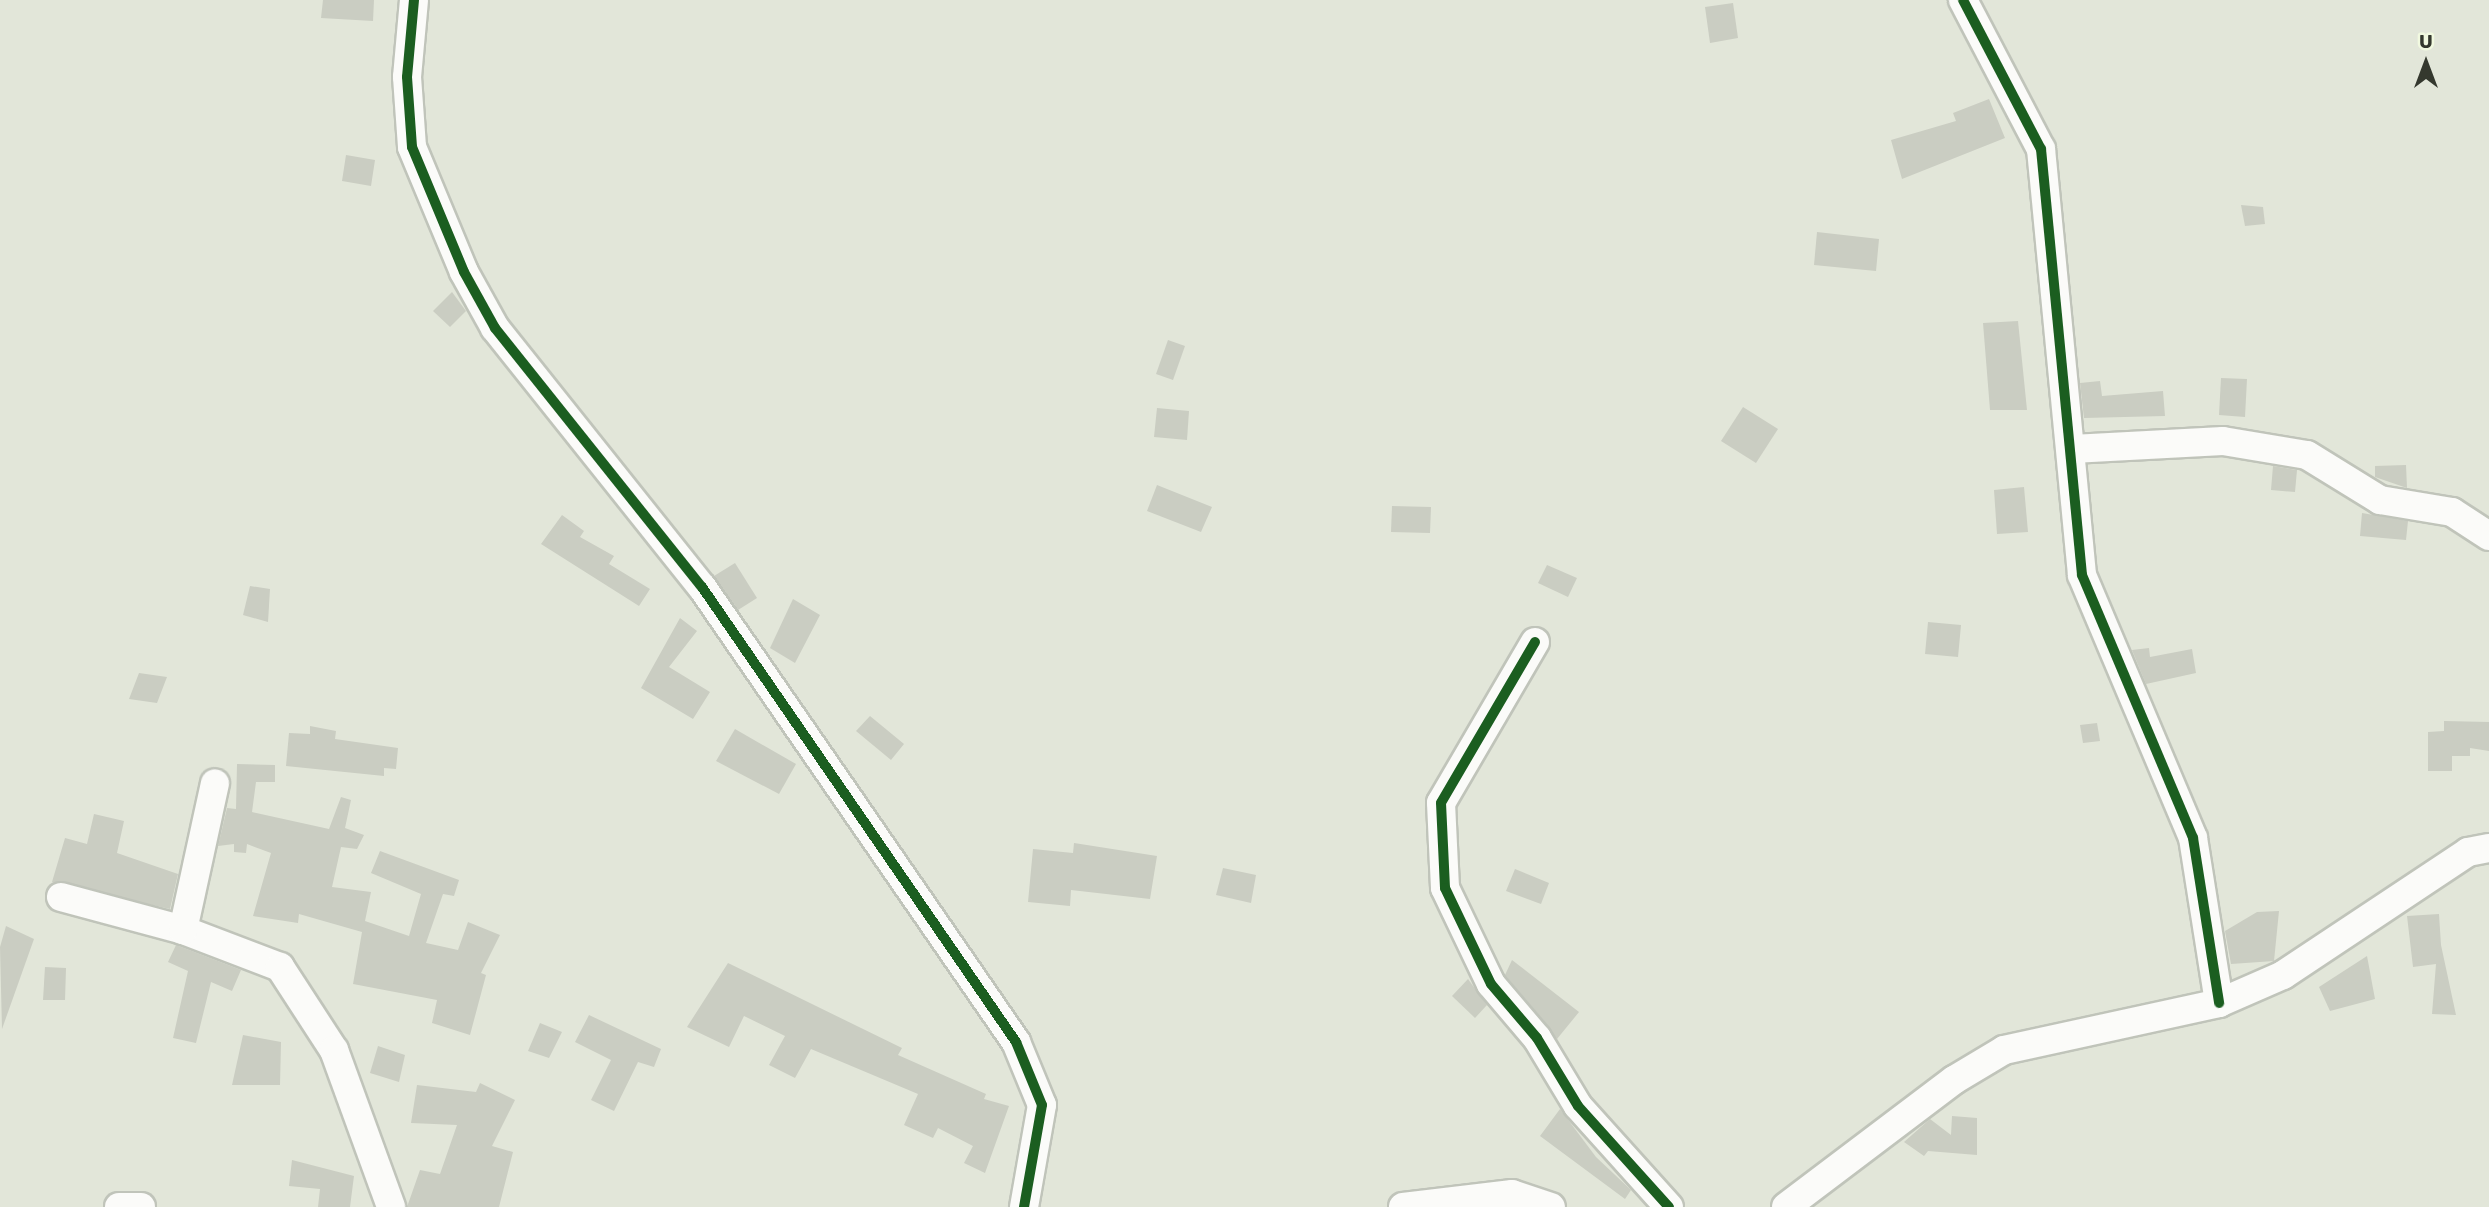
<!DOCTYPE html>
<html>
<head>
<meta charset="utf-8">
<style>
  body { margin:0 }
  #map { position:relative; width:2489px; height:1207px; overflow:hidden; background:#e2e6d9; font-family:Rubik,sans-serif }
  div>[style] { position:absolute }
  .building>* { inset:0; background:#cacdc2 }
  .roads { filter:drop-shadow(2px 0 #c0c4ba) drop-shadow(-2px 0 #c0c4ba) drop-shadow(0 2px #c0c4ba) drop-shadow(0 -2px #c0c4ba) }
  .minor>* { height:28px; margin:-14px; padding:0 14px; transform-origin:14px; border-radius:14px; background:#fbfbf9 }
  .cycleway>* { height:10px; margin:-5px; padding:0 5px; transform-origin:5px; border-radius:5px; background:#1b5e20 }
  span { translate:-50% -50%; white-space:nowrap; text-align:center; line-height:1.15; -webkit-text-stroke:7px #f1f9e0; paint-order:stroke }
  .north { position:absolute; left:2391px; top:28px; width:70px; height:70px; -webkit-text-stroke:5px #f1f9e0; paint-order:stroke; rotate:0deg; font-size:19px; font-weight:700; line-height:28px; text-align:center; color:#34382e }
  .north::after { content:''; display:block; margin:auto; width:24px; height:32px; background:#34382e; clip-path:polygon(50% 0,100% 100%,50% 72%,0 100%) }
</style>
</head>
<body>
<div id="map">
  <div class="building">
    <i style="clip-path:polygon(323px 0,374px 0,373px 21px,321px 18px)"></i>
    <i style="clip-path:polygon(1733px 3px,1738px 38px,1710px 43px,1705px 7px)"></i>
    <i style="clip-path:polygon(1989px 99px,2005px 138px,1902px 179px,1891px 140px,1956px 121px,1953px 113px)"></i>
    <i style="clip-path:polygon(346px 155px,375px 160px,371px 186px,342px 181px)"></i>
    <i style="clip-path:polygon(2241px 205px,2263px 207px,2265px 224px,2245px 226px)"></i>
    <i style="clip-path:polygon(1817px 232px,1879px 239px,1876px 271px,1814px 265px)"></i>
    <i style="clip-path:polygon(452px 292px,466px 311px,450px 327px,433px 311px)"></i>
    <i style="clip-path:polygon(2018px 321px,2027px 410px,1990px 410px,1983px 323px)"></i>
    <i style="clip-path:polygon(1168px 340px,1185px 346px,1173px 380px,1156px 374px)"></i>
    <i style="clip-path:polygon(2221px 378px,2247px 379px,2245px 417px,2219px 415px)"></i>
    <i style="clip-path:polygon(2100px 381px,2102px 396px,2163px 391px,2165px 416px,2084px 418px,2080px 383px)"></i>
    <i style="clip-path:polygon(1743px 407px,1778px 429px,1756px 463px,1721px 441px)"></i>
    <i style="clip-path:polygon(1157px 408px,1189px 411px,1187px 440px,1154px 437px)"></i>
    <i style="clip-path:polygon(2406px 465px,2407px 488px,2375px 477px,2375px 466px)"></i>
    <i style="clip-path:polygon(2273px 466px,2297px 470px,2295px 492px,2271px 490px)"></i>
    <i style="clip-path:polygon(1157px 485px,1212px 507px,1201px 532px,1147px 511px)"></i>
    <i style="clip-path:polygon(2024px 487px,2028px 532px,1997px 534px,1994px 490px)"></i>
    <i style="clip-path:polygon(1392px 506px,1431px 507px,1430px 533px,1391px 532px)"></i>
    <i style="clip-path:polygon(2362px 513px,2408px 521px,2406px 540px,2360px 536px)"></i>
    <i style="clip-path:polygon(562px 515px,584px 531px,580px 537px,614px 556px,609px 564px,650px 589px,639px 606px,541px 544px)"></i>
    <i style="clip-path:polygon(735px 563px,757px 598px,738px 610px,714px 576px)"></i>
    <i style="clip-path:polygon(1547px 565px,1577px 578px,1568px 597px,1538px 583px)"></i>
    <i style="clip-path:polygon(250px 586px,270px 589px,268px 622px,243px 615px)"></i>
    <i style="clip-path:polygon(793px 599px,820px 615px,795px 663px,770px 648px)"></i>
    <i style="clip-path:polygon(680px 618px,697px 631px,669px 667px,710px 692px,693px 719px,641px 688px)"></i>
    <i style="clip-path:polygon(1928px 622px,1961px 625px,1958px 657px,1925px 654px)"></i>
    <i style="clip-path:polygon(2149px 648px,2150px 657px,2192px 649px,2196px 673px,2146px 684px,2132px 650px)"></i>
    <i style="clip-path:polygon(139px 673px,167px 677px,157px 703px,129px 699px)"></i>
    <i style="clip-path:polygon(870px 716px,904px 744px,891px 760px,856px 731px)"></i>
    <i style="clip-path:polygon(2444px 721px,2489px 722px,2489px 751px,2470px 748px,2470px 756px,2452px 756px,2452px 771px,2428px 771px,2428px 732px,2444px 731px)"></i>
    <i style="clip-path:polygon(2097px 723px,2100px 741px,2083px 743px,2080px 725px)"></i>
    <i style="clip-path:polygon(310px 726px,336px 731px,335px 739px,398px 748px,396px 769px,384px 768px,384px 776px,286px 766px,289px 733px,310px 734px)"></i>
    <i style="clip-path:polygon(735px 729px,796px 764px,779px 794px,716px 761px)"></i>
    <i style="clip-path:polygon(237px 764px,275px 765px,275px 782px,256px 782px,252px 812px,329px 829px,341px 797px,351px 800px,345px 828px,364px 835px,357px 849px,341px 847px,332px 887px,371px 892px,365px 921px,409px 936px,421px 894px,371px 873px,380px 851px,459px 880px,454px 896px,443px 894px,426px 943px,458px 950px,468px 922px,500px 935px,481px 973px,486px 975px,470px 1035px,432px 1023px,437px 1000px,353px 984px,362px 932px,299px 914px,298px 923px,253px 916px,271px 853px,247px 844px,246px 853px,234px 852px,234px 844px,218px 846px,227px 808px,236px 809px)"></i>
    <i style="clip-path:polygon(94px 814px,124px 821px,117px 853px,178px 874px,170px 909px,52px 882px,65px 838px,87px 844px)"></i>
    <i style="clip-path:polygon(1074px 843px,1157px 856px,1150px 899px,1071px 890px,1070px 906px,1028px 902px,1033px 849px,1073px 853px)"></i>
    <i style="clip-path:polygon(1223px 868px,1256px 875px,1251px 903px,1216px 895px)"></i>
    <i style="clip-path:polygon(1515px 869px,1549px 883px,1541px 904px,1506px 891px)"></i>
    <i style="clip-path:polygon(2279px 911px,2274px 961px,2231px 964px,2225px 931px,2257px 912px)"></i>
    <i style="clip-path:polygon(2439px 914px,2441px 945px,2456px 1015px,2432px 1014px,2436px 964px,2413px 967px,2407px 916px)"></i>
    <i style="clip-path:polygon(6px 926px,34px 939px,2px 1029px,0 947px)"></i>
    <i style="clip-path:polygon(176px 945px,241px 970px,232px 991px,211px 982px,196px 1043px,173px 1038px,188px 971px,168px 962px)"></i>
    <i style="clip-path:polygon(2367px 956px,2375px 999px,2330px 1011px,2319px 987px)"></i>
    <i style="clip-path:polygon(1512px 960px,1579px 1012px,1557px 1039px,1505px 975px)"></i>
    <i style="clip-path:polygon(728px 963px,902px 1048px,898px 1055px,986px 1094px,984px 1099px,1009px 1106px,985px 1173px,964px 1163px,973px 1146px,938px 1128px,933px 1138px,904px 1125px,918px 1094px,811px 1049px,795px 1078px,769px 1065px,785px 1036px,744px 1016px,729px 1047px,687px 1027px)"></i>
    <i style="clip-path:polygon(45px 967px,66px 968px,65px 1000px,43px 1000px)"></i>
    <i style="clip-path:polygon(1468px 979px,1487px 1005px,1475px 1018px,1452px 996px)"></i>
    <i style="clip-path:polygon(589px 1015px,661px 1049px,654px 1067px,638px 1062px,614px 1111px,591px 1100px,611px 1060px,575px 1042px)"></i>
    <i style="clip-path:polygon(540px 1023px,562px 1032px,549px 1058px,528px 1051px)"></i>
    <i style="clip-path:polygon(243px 1035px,281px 1042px,280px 1085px,232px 1085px)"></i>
    <i style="clip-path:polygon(378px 1046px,405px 1055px,399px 1082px,370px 1073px)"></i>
    <i style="clip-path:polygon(480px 1083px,515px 1100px,492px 1146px,513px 1152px,499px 1207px,407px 1207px,420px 1170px,440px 1174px,457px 1125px,411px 1123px,417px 1085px,476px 1092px)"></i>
    <i style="clip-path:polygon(1560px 1109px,1596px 1157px,1631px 1190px,1625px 1199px,1540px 1136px)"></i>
    <i style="clip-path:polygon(1952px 1116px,1977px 1118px,1977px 1155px,1928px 1151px,1924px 1156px,1904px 1142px,1930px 1119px,1951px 1135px)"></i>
    <i style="clip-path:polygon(292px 1160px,354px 1176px,350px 1207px,318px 1207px,320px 1189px,289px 1186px)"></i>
  </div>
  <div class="roads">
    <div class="minor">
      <i style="left:414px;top:0;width:77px;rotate:95.2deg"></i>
      <i style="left:407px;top:77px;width:70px;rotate:85.9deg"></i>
      <i style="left:412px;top:147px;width:135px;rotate:67.4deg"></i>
      <i style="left:464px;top:272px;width:64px;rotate:61deg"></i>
      <i style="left:495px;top:328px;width:332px;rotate:51.4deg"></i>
      <i style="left:702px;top:587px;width:553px;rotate:55.39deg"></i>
      <i style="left:1016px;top:1042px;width:68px;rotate:67.6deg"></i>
      <i style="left:1042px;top:1105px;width:104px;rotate:100deg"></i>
      <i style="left:1963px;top:0;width:168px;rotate:62.4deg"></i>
      <i style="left:2041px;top:149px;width:428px;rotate:84.5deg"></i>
      <i style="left:2082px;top:575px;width:285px;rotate:67.1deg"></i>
      <i style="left:2193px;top:838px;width:167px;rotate:81deg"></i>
      <i style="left:2072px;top:449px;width:151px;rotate:-3deg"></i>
      <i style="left:2223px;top:441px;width:85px;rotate:9.5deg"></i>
      <i style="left:2307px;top:455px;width:86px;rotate:31.7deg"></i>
      <i style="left:2380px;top:500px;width:73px;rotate:9.5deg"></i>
      <i style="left:2452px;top:512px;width:44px;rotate:33deg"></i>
      <i style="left:1535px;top:642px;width:186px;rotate:120.3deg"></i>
      <i style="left:1441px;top:803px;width:85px;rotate:87.3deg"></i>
      <i style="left:1445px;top:888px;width:106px;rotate:64.4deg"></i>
      <i style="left:1491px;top:984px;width:71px;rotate:49.6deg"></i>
      <i style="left:1537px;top:1038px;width:79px;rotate:58.9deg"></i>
      <i style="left:1578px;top:1106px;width:136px;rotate:48deg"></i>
      <i style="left:61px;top:897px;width:126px;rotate:15.1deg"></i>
      <i style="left:183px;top:930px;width:104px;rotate:20.9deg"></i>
      <i style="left:280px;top:967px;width:99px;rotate:57deg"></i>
      <i style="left:334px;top:1050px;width:167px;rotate:70deg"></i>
      <i style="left:183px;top:930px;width:150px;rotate:-77.7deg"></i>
      <i style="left:119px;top:1207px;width:22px"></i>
      <i style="left:1403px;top:1207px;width:110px;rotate:-6.8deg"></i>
      <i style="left:1512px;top:1194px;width:41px;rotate:18.4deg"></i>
      <i style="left:1786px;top:1207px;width:211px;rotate:-37.1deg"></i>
      <i style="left:1954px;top:1080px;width:58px;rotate:-31deg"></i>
      <i style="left:2004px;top:1050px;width:220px;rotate:-12.3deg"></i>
      <i style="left:2219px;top:1003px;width:70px;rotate:-23.6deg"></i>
      <i style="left:2283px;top:975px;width:222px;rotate:-33.6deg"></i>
      <i style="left:2468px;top:852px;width:21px;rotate:-11deg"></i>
    </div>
  </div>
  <div class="cycleway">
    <i style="left:414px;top:0;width:77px;rotate:95.2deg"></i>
    <i style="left:407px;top:77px;width:70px;rotate:85.9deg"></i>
    <i style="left:412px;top:147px;width:135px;rotate:67.4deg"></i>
    <i style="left:464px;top:272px;width:64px;rotate:61deg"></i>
    <i style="left:495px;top:328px;width:332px;rotate:51.4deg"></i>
    <i style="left:702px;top:587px;width:553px;rotate:55.39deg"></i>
    <i style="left:1016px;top:1042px;width:68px;rotate:67.6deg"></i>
    <i style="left:1042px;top:1105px;width:104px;rotate:100deg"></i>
    <i style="left:1963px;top:0;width:168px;rotate:62.4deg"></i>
    <i style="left:2041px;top:149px;width:428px;rotate:84.5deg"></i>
    <i style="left:2082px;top:575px;width:285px;rotate:67.1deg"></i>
    <i style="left:2193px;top:838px;width:167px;rotate:81deg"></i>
    <i style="left:1535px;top:642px;width:186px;rotate:120.3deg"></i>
    <i style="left:1441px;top:803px;width:85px;rotate:87.3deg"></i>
    <i style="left:1445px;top:888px;width:106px;rotate:64.4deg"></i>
    <i style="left:1491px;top:984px;width:71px;rotate:49.6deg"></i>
    <i style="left:1537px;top:1038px;width:79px;rotate:58.9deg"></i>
    <i style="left:1578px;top:1106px;width:136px;rotate:48deg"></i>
  </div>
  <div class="north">U</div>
</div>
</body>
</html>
